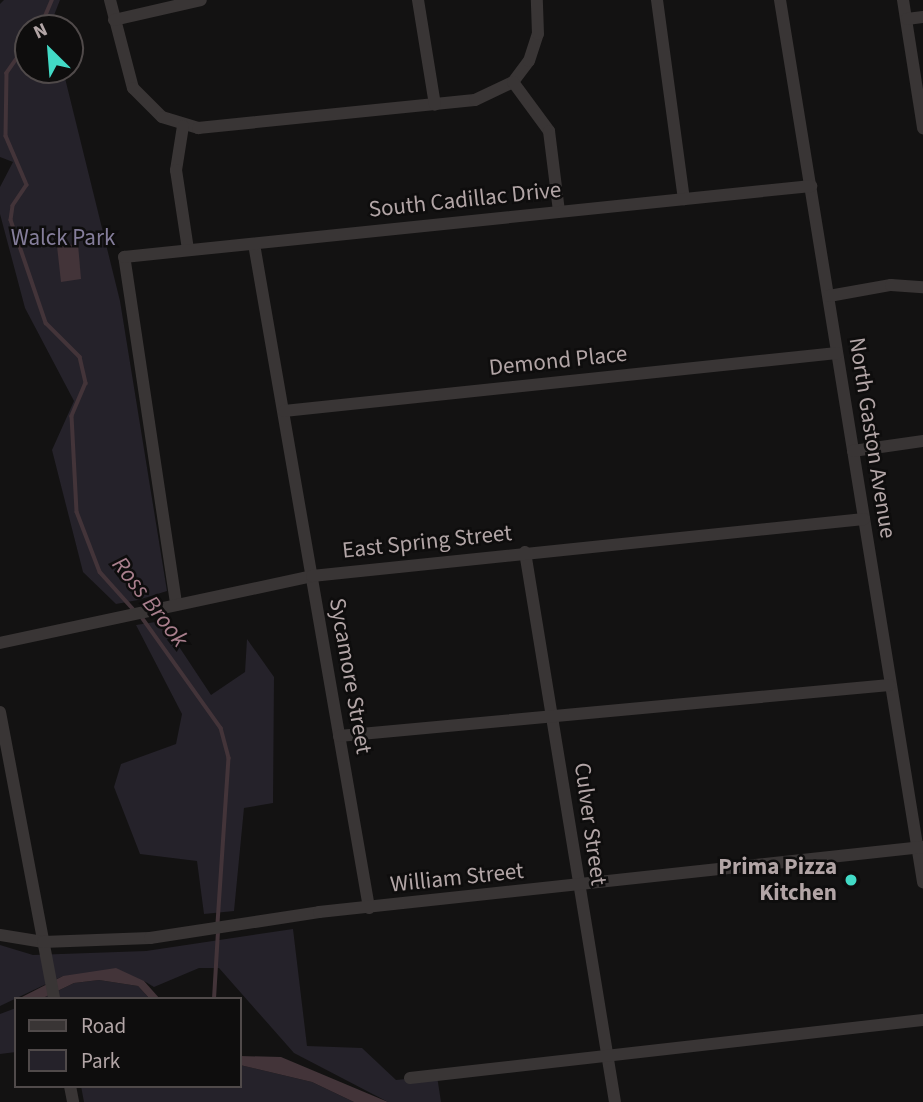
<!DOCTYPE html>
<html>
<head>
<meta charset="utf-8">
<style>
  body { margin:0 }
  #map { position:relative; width:923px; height:1102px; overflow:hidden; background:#131212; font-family:"Source Sans 3",sans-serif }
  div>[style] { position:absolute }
  .green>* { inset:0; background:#25222a }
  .water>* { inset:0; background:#433439 }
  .stream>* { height:3.5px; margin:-1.75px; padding:0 1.75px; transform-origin:1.75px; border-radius:1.75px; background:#433439 }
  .minor>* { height:12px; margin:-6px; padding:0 6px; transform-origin:6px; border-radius:6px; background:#393535 }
  .dots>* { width:19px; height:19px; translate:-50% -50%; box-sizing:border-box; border:4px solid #0e0d0d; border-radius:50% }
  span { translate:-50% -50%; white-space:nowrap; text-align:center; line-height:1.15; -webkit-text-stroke:5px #0e0d0d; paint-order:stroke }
  .street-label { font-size:23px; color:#b2a5a6 }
  .park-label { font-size:23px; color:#857e9b }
  .poi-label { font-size:23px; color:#b2a5a6; font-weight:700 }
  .right { translate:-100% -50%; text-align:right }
  .water-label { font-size:24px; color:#a97f8d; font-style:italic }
  .legend { position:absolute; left:14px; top:997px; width:228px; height:91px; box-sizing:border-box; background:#0e0d0d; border:2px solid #504a4a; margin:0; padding:9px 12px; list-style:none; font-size:21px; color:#b2a5a6 }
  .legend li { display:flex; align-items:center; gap:14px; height:35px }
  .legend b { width:35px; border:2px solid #504a4a }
  .north { position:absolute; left:14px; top:14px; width:70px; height:70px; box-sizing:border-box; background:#0e0d0d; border:2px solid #504a4a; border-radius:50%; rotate:335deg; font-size:19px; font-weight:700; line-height:28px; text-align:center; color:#b2a5a6 }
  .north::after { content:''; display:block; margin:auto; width:24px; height:32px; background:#42dac6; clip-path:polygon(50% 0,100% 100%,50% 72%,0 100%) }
</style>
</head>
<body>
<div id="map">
  <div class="green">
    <i style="clip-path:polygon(4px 0,60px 0,49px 28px,28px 28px,28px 70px,63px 70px,120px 301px,167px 591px,138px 600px,116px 604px,83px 572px,52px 450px,74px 401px,25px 308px,0 214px,0 187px,13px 162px,0 157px,0 4px)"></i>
    <i style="clip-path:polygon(162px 621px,211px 695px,245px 672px,247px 639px,274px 677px,273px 803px,244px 808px,234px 911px,204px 914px,197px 861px,140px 854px,114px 787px,121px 764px,176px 744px,182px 714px,136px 625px)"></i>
    <i style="clip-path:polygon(293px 929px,307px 1046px,362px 1048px,396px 1080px,437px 1076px,441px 1102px,388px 1102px,294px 1053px,219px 968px,199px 968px,154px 987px,144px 981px,63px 976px,0 1006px,0 945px,33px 955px,146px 951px)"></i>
    <i style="clip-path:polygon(99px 980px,138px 986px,150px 999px,41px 999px,74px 983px)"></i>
    <i style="clip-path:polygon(16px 1008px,16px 1052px,0 1054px,0 1014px)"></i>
    <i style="clip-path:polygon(240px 1065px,312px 1082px,354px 1102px,84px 1102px,81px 1086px,240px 1086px)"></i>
  </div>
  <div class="water">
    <i style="clip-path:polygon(78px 244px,81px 279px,61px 282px,57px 246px)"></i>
    <i style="clip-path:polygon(116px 968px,144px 981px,160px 999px,150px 999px,138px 986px,99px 980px,74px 983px,41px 999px,18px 999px,63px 976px)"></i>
    <i style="clip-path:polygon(240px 1056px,281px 1057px,388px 1102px,354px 1102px,312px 1082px,240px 1065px)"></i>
  </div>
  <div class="stream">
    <i style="left:40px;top:28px;width:30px;rotate:-67deg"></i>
    <i style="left:28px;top:43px;width:37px;rotate:125deg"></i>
    <i style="left:7px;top:73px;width:63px;rotate:90.9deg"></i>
    <i style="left:6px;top:136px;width:53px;rotate:66.8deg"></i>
    <i style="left:27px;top:185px;width:25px;rotate:124deg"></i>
    <i style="left:13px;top:206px;width:14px;rotate:98deg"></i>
    <i style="left:11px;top:220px;width:109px;rotate:71.2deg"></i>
    <i style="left:46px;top:323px;width:48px;rotate:45deg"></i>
    <i style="left:80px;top:357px;width:27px;rotate:77deg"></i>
    <i style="left:86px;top:383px;width:36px;rotate:113deg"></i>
    <i style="left:72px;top:416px;width:96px;rotate:87deg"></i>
    <i style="left:77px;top:512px;width:64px;rotate:69deg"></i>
    <i style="left:100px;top:572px;width:52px;rotate:48.1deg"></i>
    <i style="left:141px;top:616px;width:138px;rotate:54.5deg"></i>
    <i style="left:221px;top:728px;width:31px;rotate:75deg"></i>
    <i style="left:229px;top:758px;width:166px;rotate:93.8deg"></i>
    <i style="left:214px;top:999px;width:67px;rotate:-86.6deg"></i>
  </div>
  <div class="minor">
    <i style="left:110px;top:0;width:91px;rotate:75.4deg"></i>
    <i style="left:133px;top:88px;width:41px;rotate:45deg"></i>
    <i style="left:162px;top:117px;width:38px;rotate:17deg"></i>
    <i style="left:198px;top:128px;width:278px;rotate:-5.8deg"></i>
    <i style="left:475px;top:100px;width:42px;rotate:-25.3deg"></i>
    <i style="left:513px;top:82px;width:26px;rotate:-53deg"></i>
    <i style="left:529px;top:61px;width:28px;rotate:-72deg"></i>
    <i style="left:538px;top:34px;width:34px;rotate:-92deg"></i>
    <i style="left:418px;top:0;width:106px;rotate:80.8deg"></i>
    <i style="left:657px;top:0;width:201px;rotate:82.3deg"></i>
    <i style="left:780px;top:0;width:894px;rotate:80.79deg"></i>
    <i style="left:903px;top:0;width:130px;rotate:81.1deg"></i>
    <i style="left:907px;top:19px;width:16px;rotate:-7deg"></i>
    <i style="left:114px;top:20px;width:89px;rotate:-12.9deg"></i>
    <i style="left:513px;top:82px;width:61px;rotate:53.7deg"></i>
    <i style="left:549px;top:131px;width:81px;rotate:82.9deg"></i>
    <i style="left:183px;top:126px;width:45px;rotate:99deg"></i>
    <i style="left:176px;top:170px;width:80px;rotate:81.4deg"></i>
    <i style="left:254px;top:244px;width:674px;rotate:80.17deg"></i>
    <i style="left:829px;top:296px;width:63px;rotate:-10.1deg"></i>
    <i style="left:891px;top:285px;width:32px;rotate:4deg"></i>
    <i style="left:284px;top:411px;width:556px;rotate:-5.99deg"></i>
    <i style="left:853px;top:451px;width:71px;rotate:-8.1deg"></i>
    <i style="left:525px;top:552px;width:557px;rotate:80.71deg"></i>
    <i style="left:176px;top:603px;width:350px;rotate:-98.5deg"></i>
    <i style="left:124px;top:257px;width:691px;rotate:-5.9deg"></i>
    <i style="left:0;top:643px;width:319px;rotate:-12.1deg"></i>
    <i style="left:312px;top:576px;width:555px;rotate:-5.9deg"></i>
    <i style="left:0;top:712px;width:292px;rotate:79.3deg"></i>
    <i style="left:339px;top:736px;width:553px;rotate:-5.29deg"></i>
    <i style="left:0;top:935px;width:44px;rotate:9.2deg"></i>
    <i style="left:43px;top:942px;width:107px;rotate:-2.1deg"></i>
    <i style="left:150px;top:938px;width:171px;rotate:-8.7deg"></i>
    <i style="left:319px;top:912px;width:607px;rotate:-6.14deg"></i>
    <i style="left:410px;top:1078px;width:516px;rotate:-6.45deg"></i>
    <i style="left:70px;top:1086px;width:16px;rotate:79deg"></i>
  </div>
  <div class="dots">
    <i style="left:851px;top:880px;background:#42dac6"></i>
  </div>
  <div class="street-label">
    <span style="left:465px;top:200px;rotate:-6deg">South Cadillac Drive</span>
    <span style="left:558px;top:361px;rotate:-6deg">Demond Place</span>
    <span style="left:872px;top:438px;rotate:81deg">North Gaston Avenue</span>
    <span style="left:427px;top:542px;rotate:-6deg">East Spring Street</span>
    <span style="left:350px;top:676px;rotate:80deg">Sycamore Street</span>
    <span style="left:590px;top:824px;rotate:82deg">Culver Street</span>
    <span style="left:457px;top:878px;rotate:-6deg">William Street</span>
  </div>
  <div class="park-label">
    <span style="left:63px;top:238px">Walck Park</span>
  </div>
  <div class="poi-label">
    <span class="right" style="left:837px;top:880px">Prima Pizza<br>Kitchen</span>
  </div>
  <div class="water-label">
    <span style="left:150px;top:602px;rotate:52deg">Ross Brook</span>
  </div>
  <ul class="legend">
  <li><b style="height:9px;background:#393535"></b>Road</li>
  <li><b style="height:19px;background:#25222a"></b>Park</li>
  </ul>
  <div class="north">N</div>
</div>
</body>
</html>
